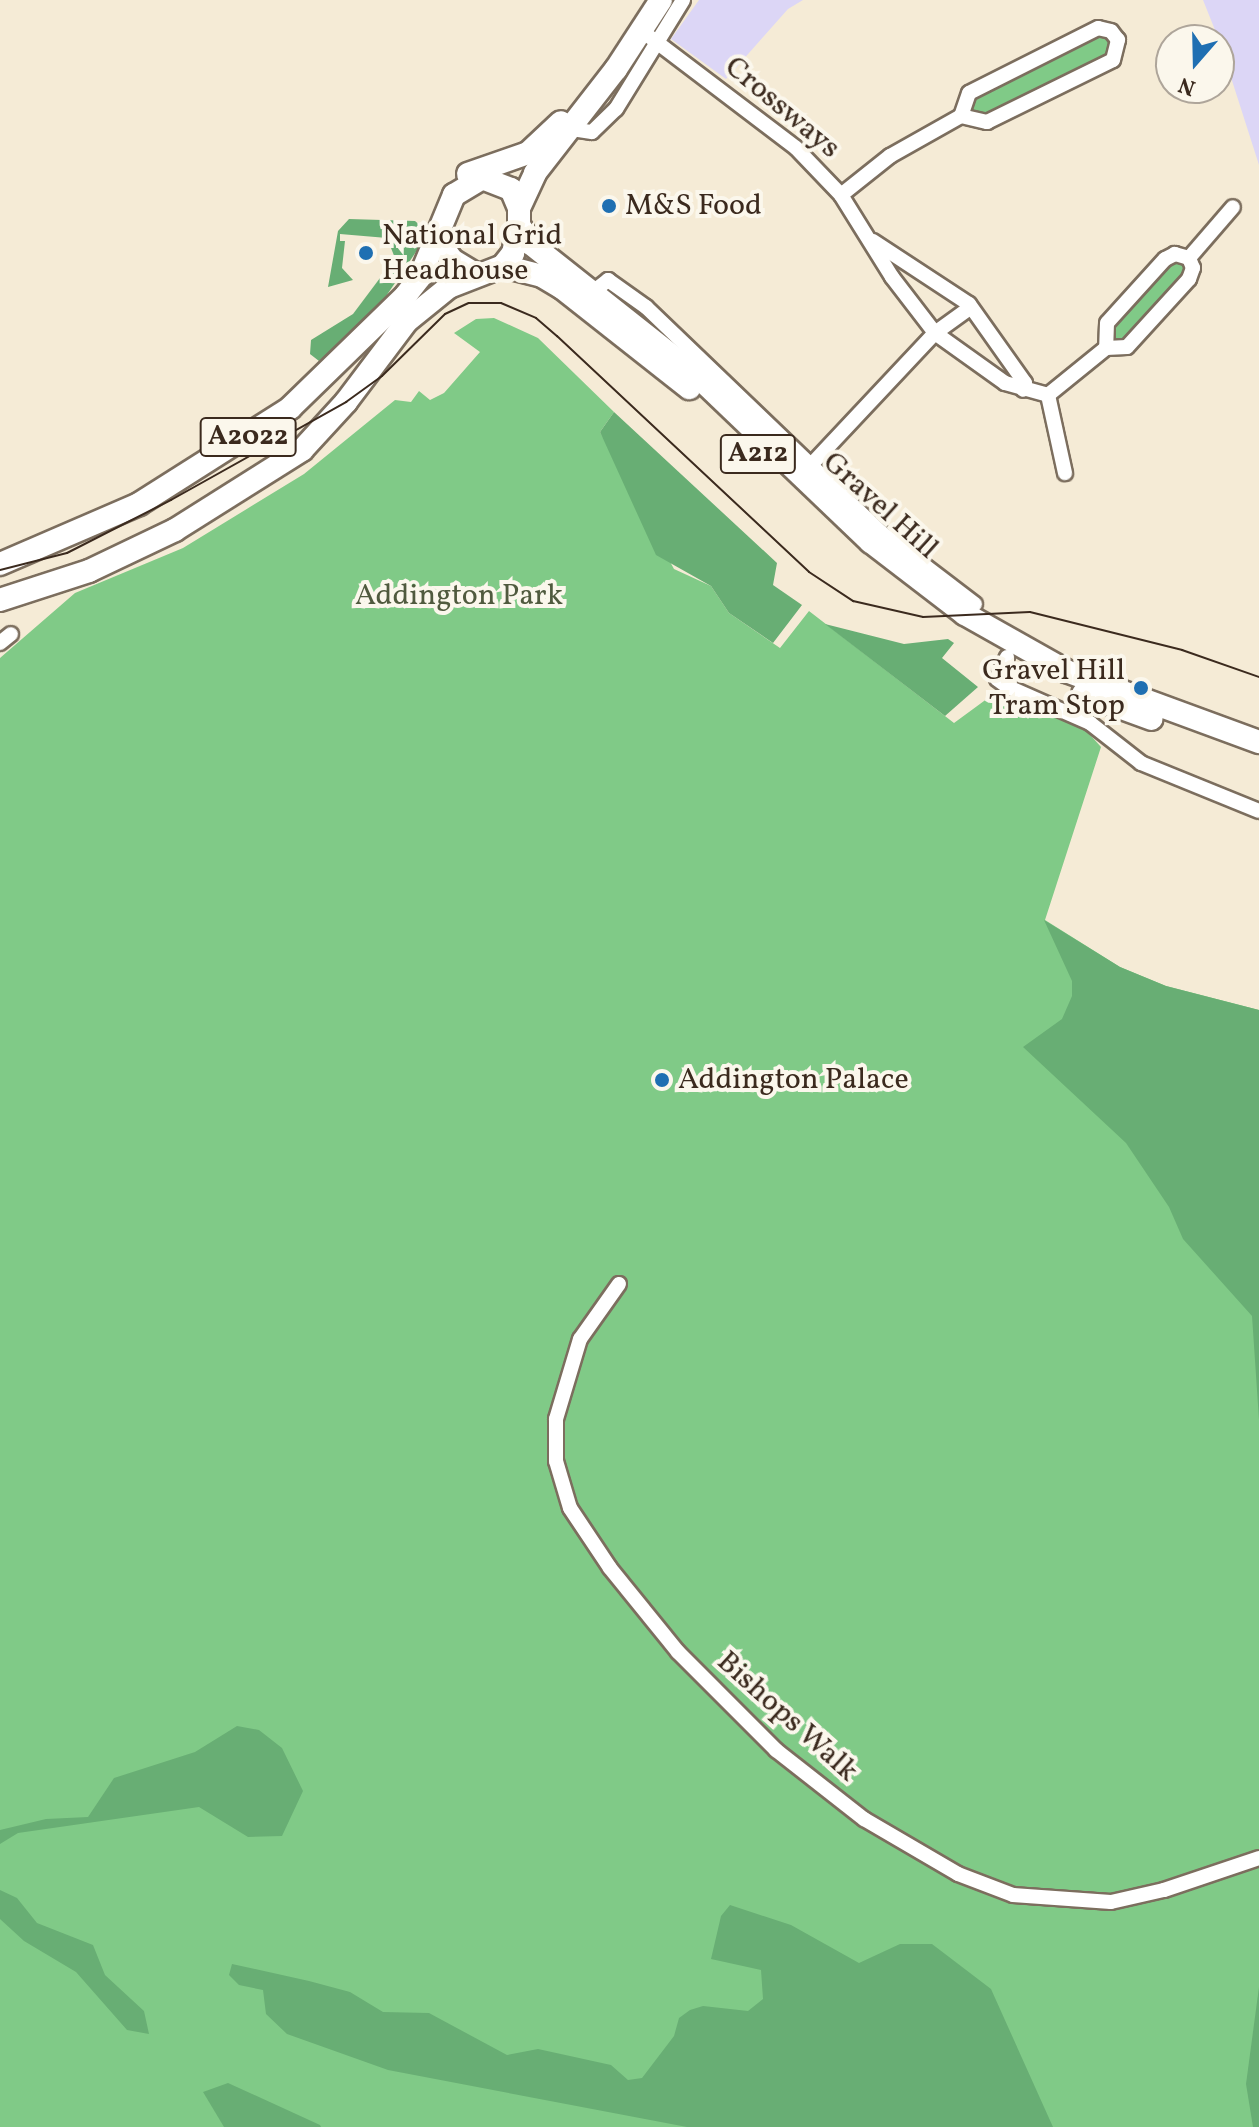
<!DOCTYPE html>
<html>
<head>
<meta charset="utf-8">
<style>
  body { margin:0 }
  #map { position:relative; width:1259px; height:2127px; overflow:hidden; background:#f5ebd6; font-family:Vollkorn,serif }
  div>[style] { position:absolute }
  .built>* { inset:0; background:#dcd6f6 }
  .green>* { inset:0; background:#80ca87 }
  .forest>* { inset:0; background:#68ae74 }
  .roads { filter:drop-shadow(2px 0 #7c6e5e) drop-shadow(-2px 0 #7c6e5e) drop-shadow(0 2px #7c6e5e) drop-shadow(0 -2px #7c6e5e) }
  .minor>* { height:14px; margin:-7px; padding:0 7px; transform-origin:7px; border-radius:7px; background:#fff }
  .primary>* { height:22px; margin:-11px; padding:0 11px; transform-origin:11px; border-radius:11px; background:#fff }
  .tram>* { height:2px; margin:-1px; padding:0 1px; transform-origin:1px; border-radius:1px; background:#3b2a1e }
  .dots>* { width:22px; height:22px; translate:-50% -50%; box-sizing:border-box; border:4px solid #fbf7ec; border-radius:50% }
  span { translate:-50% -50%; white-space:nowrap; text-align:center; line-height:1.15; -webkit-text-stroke:8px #fbf7ec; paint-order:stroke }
  .shield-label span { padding:2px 6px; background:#fbf7ec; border:2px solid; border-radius:6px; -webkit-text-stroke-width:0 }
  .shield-label { font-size:28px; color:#3b2a1e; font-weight:700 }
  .street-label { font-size:30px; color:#3b2a1e }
  .poi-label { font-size:30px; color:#3b2a1e }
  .left { translate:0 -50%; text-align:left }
  .right { translate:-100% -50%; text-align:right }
  .park-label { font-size:30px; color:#505a3e }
  .north { position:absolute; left:1155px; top:24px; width:80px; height:80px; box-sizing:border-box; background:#fbf7ec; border:2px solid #aea59a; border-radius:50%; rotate:200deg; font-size:22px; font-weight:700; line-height:32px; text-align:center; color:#3b2a1e }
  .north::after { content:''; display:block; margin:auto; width:28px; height:36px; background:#1f6fb2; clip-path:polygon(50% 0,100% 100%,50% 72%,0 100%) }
</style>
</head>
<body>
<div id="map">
  <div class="built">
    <i style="clip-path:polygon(699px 0,803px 0,788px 9px,726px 79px,671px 39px)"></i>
    <i style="clip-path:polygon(1203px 0,1259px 0,1259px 165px,1219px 40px)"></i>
  </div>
  <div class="green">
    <i style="clip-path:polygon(1096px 36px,1111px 41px,1111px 53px,987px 116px,968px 114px,968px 100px)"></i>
    <i style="clip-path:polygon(1180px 259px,1187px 265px,1184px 275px,1127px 339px,1115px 345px,1107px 329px,1162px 268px)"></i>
    <i style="clip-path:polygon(494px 318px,538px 338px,614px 412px,600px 432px,674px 569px,711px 586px,729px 613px,780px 648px,809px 611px,954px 723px,999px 690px,1084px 728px,1101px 747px,1045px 920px,1120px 967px,1166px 986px,1259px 1010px,1259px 2127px,0 2127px,0 658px,75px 593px,183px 548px,304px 474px,395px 400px,411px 402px,419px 391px,430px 400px,444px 393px,480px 352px,454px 333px,476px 319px)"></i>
  </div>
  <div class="forest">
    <i style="clip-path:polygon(349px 219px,415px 221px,423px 228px,422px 243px,374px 314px,319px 361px,310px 354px,311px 340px,353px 314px,395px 258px,387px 238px,340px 234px,340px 241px,345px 241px,342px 268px,353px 280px,328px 287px,338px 231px)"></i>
    <i style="clip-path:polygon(614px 412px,777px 563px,773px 585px,802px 605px,773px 643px,729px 613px,711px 586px,656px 555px,600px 432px)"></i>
    <i style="clip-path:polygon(825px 624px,904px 644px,948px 639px,954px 643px,942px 658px,978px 687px,945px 716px)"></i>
    <i style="clip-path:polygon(1044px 920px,1120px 967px,1166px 986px,1259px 1010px,1259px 1420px,1252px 1316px,1183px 1239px,1169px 1207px,1126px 1143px,1023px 1047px,1062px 1019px,1072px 996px,1072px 981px)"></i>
    <i style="clip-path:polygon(237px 1726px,259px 1730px,282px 1748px,303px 1791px,282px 1836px,248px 1837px,199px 1807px,18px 1833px,0 1844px,0 1830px,46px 1819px,88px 1817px,114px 1778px,195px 1752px)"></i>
    <i style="clip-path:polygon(0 1890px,17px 1898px,37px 1923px,93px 1945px,105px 1975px,144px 2011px,149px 2034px,127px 2030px,76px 1972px,24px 1941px,0 1919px)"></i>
    <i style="clip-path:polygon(730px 1905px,791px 1925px,859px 1963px,900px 1944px,932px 1944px,991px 1989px,1053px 2127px,687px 2127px,388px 2070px,287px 2034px,266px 2014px,263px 1990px,239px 1985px,229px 1975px,232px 1964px,309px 1981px,350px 1992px,383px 2012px,429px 2013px,507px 2055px,538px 2049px,611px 2065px,628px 2080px,642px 2078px,674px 2036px,679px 2018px,690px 2010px,703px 2006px,748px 2011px,763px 1999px,761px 1970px,711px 1959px,721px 1916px)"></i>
    <i style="clip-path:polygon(1259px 1987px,1259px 2127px,1253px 2127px,1246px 2084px)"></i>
    <i style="clip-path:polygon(228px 2083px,320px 2125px,321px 2127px,224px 2127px,203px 2092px)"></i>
  </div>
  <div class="roads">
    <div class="minor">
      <i style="left:642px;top:31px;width:193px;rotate:37.2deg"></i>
      <i style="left:796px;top:148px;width:65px;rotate:46.2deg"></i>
      <i style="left:841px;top:195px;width:97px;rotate:58.1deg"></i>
      <i style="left:892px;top:277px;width:71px;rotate:52.5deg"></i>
      <i style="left:935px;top:333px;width:86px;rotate:35.5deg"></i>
      <i style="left:1005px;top:383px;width:45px;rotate:15.6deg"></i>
      <i style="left:1048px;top:395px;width:75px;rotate:-39deg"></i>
      <i style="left:1106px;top:348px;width:21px;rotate:-3deg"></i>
      <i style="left:1127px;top:347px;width:92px;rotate:-47.6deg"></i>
      <i style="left:1189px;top:279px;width:12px;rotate:-70deg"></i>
      <i style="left:1193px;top:268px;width:11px;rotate:-112deg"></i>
      <i style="left:1189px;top:258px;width:15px;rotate:-164deg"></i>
      <i style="left:1175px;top:254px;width:11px;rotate:153deg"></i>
      <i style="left:1165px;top:259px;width:86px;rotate:132.2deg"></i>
      <i style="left:1107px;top:323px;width:25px;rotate:92deg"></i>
      <i style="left:572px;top:129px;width:20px;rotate:9deg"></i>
      <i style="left:592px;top:132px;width:33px;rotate:-44deg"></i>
      <i style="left:616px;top:109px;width:128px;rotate:-58.4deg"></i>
      <i style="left:841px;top:195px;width:63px;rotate:-38.5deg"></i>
      <i style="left:890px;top:156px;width:81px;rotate:-29.4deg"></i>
      <i style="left:961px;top:116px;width:27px;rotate:13deg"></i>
      <i style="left:987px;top:122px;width:140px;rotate:-26.2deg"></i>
      <i style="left:1113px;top:60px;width:21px;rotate:-76deg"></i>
      <i style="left:1118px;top:40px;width:11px;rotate:-128deg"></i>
      <i style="left:1111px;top:31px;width:13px;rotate:-167deg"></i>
      <i style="left:1098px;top:28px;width:144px;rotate:153.3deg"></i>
      <i style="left:969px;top:93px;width:24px;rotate:109deg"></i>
      <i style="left:873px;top:241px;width:115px;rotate:33.3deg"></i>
      <i style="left:969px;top:304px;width:97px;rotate:54.7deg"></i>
      <i style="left:1025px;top:383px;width:7px;rotate:106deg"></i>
      <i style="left:1189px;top:258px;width:67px;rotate:-49.2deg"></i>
      <i style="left:594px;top:291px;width:18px;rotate:-38deg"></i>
      <i style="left:608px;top:280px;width:47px;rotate:35.4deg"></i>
      <i style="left:646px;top:307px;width:327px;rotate:43.8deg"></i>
      <i style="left:882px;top:533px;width:117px;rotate:37.4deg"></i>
      <i style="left:1048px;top:395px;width:80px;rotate:77.7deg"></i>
      <i style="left:811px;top:465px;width:181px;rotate:-46.8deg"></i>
      <i style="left:935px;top:333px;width:44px;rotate:-35.8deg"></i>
      <i style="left:0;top:643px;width:14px;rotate:-39deg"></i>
      <i style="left:1007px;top:657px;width:24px;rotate:114deg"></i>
      <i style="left:997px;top:679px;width:14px;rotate:36deg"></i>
      <i style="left:1008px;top:687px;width:90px;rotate:23.7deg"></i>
      <i style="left:1090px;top:723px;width:65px;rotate:38.1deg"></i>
      <i style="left:1141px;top:763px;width:127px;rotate:22.1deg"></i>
      <i style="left:619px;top:1284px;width:67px;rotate:125.3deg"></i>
      <i style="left:580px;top:1339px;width:84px;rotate:106.7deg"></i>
      <i style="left:556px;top:1419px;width:42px;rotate:90deg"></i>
      <i style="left:556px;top:1461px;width:49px;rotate:73.4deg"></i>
      <i style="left:570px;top:1508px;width:72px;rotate:56.3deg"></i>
      <i style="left:610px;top:1568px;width:108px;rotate:51deg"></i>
      <i style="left:678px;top:1652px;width:139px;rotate:45deg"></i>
      <i style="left:776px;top:1750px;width:112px;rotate:38.1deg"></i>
      <i style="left:864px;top:1819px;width:109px;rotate:30.3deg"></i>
      <i style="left:958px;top:1874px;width:59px;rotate:20.9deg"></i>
      <i style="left:1013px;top:1895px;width:98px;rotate:4.1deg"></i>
      <i style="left:1111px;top:1902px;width:54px;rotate:-12.8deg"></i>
      <i style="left:1164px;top:1890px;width:100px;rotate:-18.6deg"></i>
    </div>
    <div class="primary">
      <i style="left:468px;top:174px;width:64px;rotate:-19.3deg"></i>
      <i style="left:528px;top:153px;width:45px;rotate:-43.2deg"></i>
      <i style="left:519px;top:208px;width:38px;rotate:-65deg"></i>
      <i style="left:535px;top:173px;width:132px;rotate:-52.1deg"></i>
      <i style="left:616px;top:69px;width:82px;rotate:-56.9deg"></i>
      <i style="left:519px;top:225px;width:22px;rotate:58deg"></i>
      <i style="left:531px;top:244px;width:209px;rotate:38.4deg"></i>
      <i style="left:695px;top:374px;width:243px;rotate:43.7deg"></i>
      <i style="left:871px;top:542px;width:118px;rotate:37.5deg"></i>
      <i style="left:965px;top:614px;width:116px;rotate:29.4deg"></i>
      <i style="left:1066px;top:671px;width:206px;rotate:20.2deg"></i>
      <i style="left:436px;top:237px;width:28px;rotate:55deg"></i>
      <i style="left:452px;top:260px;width:27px;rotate:31deg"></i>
      <i style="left:503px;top:266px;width:40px;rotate:14.4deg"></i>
      <i style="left:542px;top:276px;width:23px;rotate:31deg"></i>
      <i style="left:562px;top:288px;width:162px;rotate:38.2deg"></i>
      <i style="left:0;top:564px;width:151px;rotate:-23.3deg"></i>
      <i style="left:139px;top:504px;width:179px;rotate:-32.4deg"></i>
      <i style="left:290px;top:408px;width:162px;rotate:-44.2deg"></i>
      <i style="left:406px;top:295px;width:23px;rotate:-52deg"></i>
      <i style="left:420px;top:277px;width:89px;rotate:-67.5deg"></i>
      <i style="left:454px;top:195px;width:33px;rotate:-31deg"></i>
      <i style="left:482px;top:178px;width:31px;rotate:21deg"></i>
      <i style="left:511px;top:189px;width:21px;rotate:67deg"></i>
      <i style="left:519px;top:208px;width:17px;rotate:90deg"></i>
      <i style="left:519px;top:225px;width:29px;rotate:102deg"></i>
      <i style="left:513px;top:253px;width:16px;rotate:128deg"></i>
      <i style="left:503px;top:266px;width:58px;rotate:158.7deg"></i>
      <i style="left:449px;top:287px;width:54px;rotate:141deg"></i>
      <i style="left:407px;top:321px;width:101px;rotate:127deg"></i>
      <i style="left:346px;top:402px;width:65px;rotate:132.5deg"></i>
      <i style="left:302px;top:450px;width:150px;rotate:147.8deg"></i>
      <i style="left:175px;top:530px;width:95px;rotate:154.5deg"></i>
      <i style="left:89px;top:571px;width:94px;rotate:162deg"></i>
      <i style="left:1083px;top:694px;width:73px;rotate:19.9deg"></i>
    </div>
  </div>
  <div class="tram">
    <i style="left:0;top:570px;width:69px;rotate:-14.2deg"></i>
    <i style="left:67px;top:553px;width:117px;rotate:-27deg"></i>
    <i style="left:171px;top:500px;width:201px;rotate:-29.2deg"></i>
    <i style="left:346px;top:402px;width:44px;rotate:-35.8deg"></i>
    <i style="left:382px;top:376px;width:88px;rotate:-44.5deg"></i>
    <i style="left:445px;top:314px;width:26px;rotate:-25deg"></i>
    <i style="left:469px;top:303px;width:32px"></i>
    <i style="left:501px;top:303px;width:38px;rotate:23deg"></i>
    <i style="left:536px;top:318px;width:28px;rotate:41deg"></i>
    <i style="left:557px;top:336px;width:345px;rotate:43.1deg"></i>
    <i style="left:809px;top:572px;width:53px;rotate:33.4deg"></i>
    <i style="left:853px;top:601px;width:72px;rotate:12.9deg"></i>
    <i style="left:923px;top:617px;width:107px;rotate:-2.7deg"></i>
    <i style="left:1030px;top:612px;width:157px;rotate:14deg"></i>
    <i style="left:1182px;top:650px;width:82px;rotate:19.3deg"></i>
  </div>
  <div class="dots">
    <i style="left:609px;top:206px;background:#1f6fb2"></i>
    <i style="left:366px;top:253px;background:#1f6fb2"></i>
    <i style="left:1141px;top:688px;background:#1f6fb2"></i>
    <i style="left:662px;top:1080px;background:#1f6fb2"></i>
  </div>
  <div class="shield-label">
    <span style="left:248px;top:437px">A2022</span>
    <span style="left:758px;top:454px">A212</span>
  </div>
  <div class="street-label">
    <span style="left:782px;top:108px;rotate:40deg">Crossways</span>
    <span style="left:880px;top:506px;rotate:42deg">Gravel Hill</span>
    <span style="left:787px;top:1717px;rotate:42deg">Bishops Walk</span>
  </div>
  <div class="poi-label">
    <span class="left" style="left:625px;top:206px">M&amp;S Food</span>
    <span class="left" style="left:382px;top:253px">National Grid<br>Headhouse</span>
    <span class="right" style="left:1125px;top:688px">Gravel Hill<br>Tram Stop</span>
    <span class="left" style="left:678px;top:1080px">Addington Palace</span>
  </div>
  <div class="park-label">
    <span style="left:459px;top:596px">Addington Park</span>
  </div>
  <div class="north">N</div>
</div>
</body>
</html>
